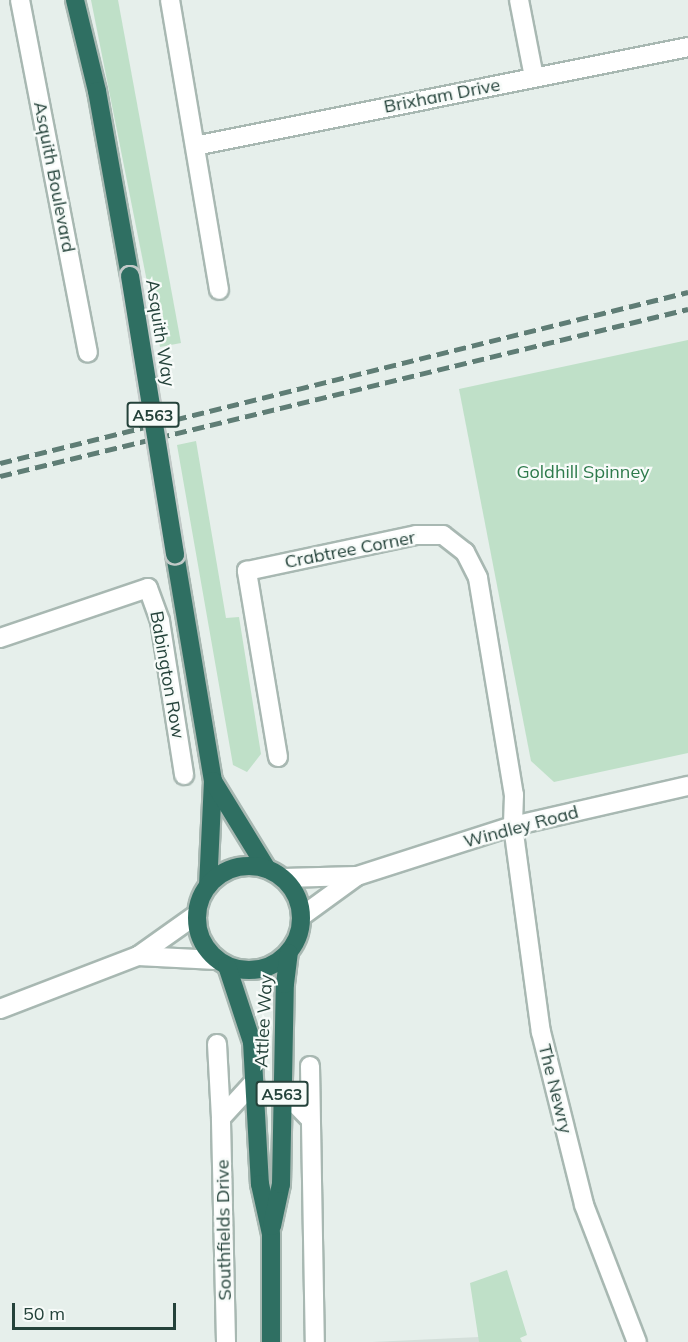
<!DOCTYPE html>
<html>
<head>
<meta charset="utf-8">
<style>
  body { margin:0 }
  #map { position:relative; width:688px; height:1342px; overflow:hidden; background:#e6efeb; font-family:Mulish,sans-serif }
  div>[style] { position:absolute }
  .built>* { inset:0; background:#d4dfda }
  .green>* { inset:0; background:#bfe0c8 }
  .roads { filter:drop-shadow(2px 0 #a8b8b2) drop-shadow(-2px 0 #a8b8b2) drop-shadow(0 2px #a8b8b2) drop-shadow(0 -2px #a8b8b2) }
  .minor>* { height:18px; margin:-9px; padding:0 9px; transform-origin:9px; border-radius:9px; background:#fff }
  .highway>* { height:18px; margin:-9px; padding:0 9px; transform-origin:9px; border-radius:9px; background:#2f6f62 }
  .highway>.ring { margin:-9px; padding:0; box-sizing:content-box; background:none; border:18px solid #2f6f62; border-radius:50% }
  .rail>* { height:4.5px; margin-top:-2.25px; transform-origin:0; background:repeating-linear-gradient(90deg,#5f7d75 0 12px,transparent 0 18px) }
  .bridges { filter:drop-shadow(2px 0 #c2cac8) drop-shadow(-2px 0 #c2cac8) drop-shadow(0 2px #c2cac8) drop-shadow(0 -2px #c2cac8) }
  .highway-bridge>* { height:18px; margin:-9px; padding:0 9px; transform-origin:9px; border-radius:9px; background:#2f6f62 }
  span { translate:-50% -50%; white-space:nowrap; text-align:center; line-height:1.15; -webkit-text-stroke:4.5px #f7fbf9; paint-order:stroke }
  .shield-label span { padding:2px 4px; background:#f7fbf9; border:2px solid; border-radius:4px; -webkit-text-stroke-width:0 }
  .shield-label { font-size:16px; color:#24423a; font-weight:700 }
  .street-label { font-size:18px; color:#24423a }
  .park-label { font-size:18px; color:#2d7a4b }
  .scale { position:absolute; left:12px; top:1303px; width:164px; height:27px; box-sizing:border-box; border:3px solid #24423a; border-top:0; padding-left:8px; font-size:18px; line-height:21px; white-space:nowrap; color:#24423a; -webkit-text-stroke:4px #f7fbf9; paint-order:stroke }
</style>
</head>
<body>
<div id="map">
  <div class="built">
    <i style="clip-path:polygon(479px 1337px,479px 1342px,372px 1342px)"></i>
  </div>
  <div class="green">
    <i style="clip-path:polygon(91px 0,118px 0,181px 343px,160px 347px)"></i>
    <i style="clip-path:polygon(688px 340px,688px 753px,554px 782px,531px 761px,459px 389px)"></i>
    <i style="clip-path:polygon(196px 441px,226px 618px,239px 617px,261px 754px,247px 772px,233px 765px,177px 445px)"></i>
    <i style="clip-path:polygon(507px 1270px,527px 1335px,520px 1338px,522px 1342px,479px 1342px,470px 1283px)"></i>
  </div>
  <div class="roads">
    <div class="minor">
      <i style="left:20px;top:0;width:359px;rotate:79.1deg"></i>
      <i style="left:170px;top:0;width:294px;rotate:80.4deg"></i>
      <i style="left:519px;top:0;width:78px;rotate:79deg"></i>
      <i style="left:195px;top:146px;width:503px;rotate:-11.35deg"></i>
      <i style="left:0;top:638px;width:156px;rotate:-18.7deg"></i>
      <i style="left:148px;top:588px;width:35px;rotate:70deg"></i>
      <i style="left:160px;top:621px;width:156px;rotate:81.1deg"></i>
      <i style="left:278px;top:757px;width:189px;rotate:-99.5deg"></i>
      <i style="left:247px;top:571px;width:173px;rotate:-12deg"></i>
      <i style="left:416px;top:535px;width:27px"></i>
      <i style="left:443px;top:535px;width:28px;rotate:38deg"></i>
      <i style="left:465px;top:552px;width:29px;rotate:63deg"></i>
      <i style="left:478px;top:578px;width:220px;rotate:80.6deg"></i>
      <i style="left:514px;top:795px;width:31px;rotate:92deg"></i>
      <i style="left:513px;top:826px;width:208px;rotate:82.3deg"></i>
      <i style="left:541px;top:1032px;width:178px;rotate:76deg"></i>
      <i style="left:584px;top:1205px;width:147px;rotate:68.9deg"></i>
      <i style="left:283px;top:878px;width:74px;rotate:-1.5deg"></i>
      <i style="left:357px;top:876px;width:164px;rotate:-17.8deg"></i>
      <i style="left:513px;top:826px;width:180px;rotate:-12.9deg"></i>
      <i style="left:302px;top:916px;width:68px;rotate:-36deg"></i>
      <i style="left:138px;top:956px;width:78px;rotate:2.9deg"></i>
      <i style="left:0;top:1009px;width:148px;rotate:-21deg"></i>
      <i style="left:138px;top:956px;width:72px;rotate:-35.4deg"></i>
      <i style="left:217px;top:1044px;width:74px;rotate:86.9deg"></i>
      <i style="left:310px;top:1066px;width:276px;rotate:89deg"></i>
      <i style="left:282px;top:1090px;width:39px;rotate:46deg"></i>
      <i style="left:226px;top:1342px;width:224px;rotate:-91.3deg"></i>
      <i style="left:221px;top:1118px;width:49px;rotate:-47.5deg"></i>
    </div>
    <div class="highway">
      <i style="left:75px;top:0;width:94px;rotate:76.4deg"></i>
      <i style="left:97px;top:91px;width:188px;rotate:79.9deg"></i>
      <i style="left:175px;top:554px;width:230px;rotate:80.5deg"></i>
      <i style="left:213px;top:781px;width:105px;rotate:92.7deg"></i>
      <i style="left:213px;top:781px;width:103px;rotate:58.5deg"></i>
      <i class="ring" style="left:197px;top:866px;width:86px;height:86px"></i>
      <i style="left:227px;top:966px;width:80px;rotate:71.8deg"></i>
      <i style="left:252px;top:1042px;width:142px;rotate:86.8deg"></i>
      <i style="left:260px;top:1184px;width:51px;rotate:77.6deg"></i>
      <i style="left:271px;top:1234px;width:108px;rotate:90deg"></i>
      <i style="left:272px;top:1226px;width:43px;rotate:-77.9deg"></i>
      <i style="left:281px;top:1184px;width:200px;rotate:-88.9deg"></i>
      <i style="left:285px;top:984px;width:31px;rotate:-83deg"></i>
    </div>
  </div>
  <div class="rail">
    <i style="left:0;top:463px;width:709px;rotate:-13.96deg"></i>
    <i style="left:0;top:476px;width:708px;rotate:-13.64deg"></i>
  </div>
  <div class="bridges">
    <div class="highway-bridge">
      <i style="left:130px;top:276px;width:282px;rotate:80.8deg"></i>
    </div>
  </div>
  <div class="shield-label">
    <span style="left:153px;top:415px">A563</span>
    <span style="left:282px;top:1094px">A563</span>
  </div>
  <div class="street-label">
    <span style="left:442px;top:96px;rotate:-11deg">Brixham Drive</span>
    <span style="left:54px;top:177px;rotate:79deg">Asquith Boulevard</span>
    <span style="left:160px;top:333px;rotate:81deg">Asquith Way</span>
    <span style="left:350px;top:550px;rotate:-11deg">Crabtree Corner</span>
    <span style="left:167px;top:675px;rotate:80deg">Babington Row</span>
    <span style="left:521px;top:827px;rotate:-15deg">Windley Road</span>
    <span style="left:264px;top:1021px;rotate:-87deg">Attlee Way</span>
    <span style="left:555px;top:1089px;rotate:76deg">The Newry</span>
    <span style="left:224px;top:1230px;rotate:-91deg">Southfields Drive</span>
  </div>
  <div class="park-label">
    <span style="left:583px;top:472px">Goldhill Spinney</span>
  </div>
  <div class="scale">50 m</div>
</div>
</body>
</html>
